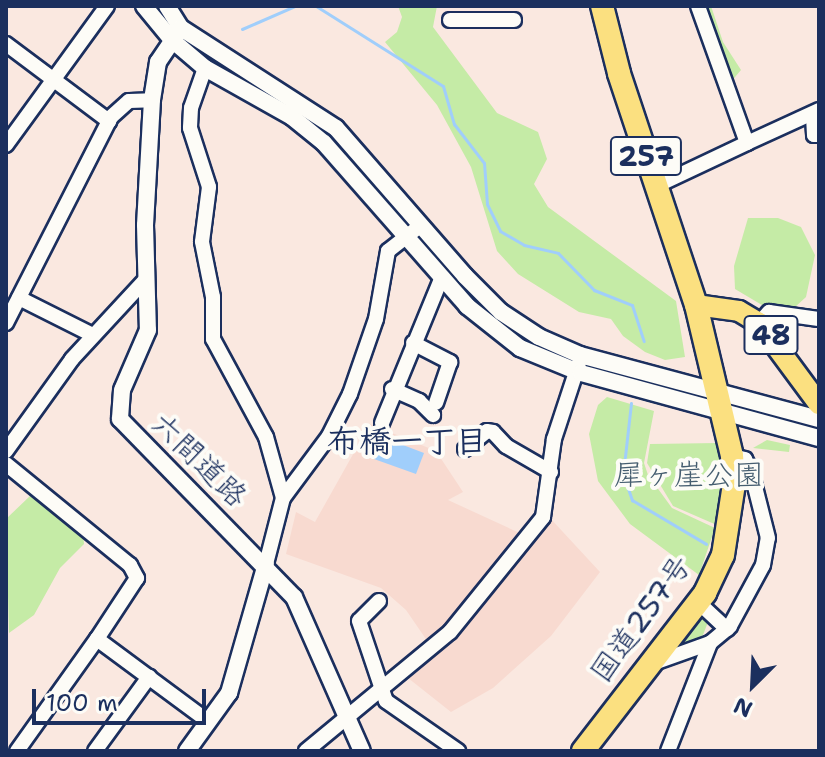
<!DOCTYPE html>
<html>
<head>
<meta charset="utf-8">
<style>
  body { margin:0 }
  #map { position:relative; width:825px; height:757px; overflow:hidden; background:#fae8e0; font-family:"Shantell Sans","Klee One",sans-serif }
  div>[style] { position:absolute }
  .built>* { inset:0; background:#f8dad0 }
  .green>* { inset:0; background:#c5eba6 }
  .water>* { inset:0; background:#a0cefb }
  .stream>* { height:3px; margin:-1.5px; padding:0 1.5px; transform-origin:1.5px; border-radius:1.5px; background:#a0cefb }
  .roads { filter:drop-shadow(2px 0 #1b2f5e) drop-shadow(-2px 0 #1b2f5e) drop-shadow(0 2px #1b2f5e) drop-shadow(0 -2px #1b2f5e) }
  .minor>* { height:14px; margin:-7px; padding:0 7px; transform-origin:7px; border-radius:7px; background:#fdfcf7 }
  .tertiary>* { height:16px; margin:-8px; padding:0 8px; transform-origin:8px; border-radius:8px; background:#fdfcf7 }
  .primary>* { height:20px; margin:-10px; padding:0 10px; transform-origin:10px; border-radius:10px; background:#fbe080 }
  .trunk>* { height:22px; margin:-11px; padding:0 11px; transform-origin:11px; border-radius:11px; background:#fbe080 }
  span { translate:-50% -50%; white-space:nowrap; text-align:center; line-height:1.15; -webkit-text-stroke:8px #fdfcf7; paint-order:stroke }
  .shield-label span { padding:2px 6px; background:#fdfcf7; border:2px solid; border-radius:6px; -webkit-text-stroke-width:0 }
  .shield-label { font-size:28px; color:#1b2f5e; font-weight:700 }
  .street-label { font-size:30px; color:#1b2f5e }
  .park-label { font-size:30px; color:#465e70 }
  .neighbourhood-label { font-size:32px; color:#1b2f5e; font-weight:700 }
  .frame { position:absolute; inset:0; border:8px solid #1b2f5e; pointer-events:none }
  .north { position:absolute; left:713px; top:645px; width:80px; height:80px; -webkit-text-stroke:6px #fdfcf7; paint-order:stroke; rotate:204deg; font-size:22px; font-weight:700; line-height:32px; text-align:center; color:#1b2f5e }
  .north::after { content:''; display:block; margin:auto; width:28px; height:36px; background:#1b2f5e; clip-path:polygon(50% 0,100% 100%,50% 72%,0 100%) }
  .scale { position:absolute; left:32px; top:689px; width:174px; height:36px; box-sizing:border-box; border:4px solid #1b2f5e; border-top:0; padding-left:10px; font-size:24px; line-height:28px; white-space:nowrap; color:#1b2f5e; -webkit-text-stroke:6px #fdfcf7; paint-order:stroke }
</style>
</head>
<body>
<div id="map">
  <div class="built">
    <i style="clip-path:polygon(370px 424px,436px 451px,463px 492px,448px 500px,524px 535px,430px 645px,406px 610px,381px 588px,286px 554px,296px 512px,315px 522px)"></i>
    <i style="clip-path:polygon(550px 518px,600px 572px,551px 636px,493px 688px,451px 712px,408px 678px,455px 634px)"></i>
  </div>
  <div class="green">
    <i style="clip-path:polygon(398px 6px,437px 6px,433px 27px,497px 113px,538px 132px,547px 159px,534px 184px,548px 207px,676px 301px,685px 357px,665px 360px,645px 352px,623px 336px,611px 319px,579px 312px,518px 274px,497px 251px,471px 167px,437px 105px,385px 42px,397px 32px,402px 17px)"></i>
    <i style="clip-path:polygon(702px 6px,711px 6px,723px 42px,741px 70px,730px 83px)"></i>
    <i style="clip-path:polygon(748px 218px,778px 218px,801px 227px,815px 255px,806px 297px,794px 308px,767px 308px,735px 289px,734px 266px)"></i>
    <i style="clip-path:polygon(430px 246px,537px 343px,549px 356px,478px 309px,430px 252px)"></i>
    <i style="clip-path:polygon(607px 397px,654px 411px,644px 463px,648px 475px,672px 508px,715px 528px,699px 575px,630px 524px,598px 481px,589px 434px,598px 405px)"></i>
    <i style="clip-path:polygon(767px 440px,790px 445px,789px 452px,753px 448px)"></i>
    <i style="clip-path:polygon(718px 443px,723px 483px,719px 526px,673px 506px,647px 463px,650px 444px)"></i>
    <i style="clip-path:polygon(30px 496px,83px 533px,84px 544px,60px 568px,34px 615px,9px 633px,6px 519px)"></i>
    <i style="clip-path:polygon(702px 617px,708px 622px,703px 635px,674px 650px)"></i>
  </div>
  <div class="water">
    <i style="clip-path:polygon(382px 437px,424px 453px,416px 474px,374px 459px)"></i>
  </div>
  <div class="stream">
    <i style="left:316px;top:6px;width:150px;rotate:32.2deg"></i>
    <i style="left:443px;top:86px;width:40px;rotate:74deg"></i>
    <i style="left:454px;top:124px;width:49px;rotate:52.4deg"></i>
    <i style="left:484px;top:163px;width:41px;rotate:85.8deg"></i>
    <i style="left:487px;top:204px;width:30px;rotate:64deg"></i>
    <i style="left:500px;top:231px;width:28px;rotate:30deg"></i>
    <i style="left:524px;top:245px;width:35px;rotate:13deg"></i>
    <i style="left:558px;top:253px;width:52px;rotate:45.8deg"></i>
    <i style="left:594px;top:290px;width:41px;rotate:21.5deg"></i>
    <i style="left:632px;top:305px;width:38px;rotate:72deg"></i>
    <i style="left:242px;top:29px;width:58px;rotate:-23.5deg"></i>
    <i style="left:631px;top:403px;width:71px;rotate:96.4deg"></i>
    <i style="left:623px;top:474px;width:28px;rotate:71deg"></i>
    <i style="left:632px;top:500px;width:86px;rotate:30.7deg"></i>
  </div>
  <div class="roads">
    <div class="minor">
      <i style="left:450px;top:20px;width:64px"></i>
      <i style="left:6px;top:44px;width:129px;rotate:36.8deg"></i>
      <i style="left:205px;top:68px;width:42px;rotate:109.3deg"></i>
      <i style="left:191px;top:108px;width:20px;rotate:93deg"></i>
      <i style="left:190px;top:128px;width:62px;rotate:72.1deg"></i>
      <i style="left:209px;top:187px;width:55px;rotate:97.3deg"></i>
      <i style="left:202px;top:242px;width:56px;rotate:78.7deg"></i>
      <i style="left:213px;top:297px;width:42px;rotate:90deg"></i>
      <i style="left:213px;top:339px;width:111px;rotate:61.6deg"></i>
      <i style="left:266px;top:437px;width:63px;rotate:74.4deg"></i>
      <i style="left:813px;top:116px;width:19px;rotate:87deg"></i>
      <i style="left:814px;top:135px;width:5px"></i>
      <i style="left:747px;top:143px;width:79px;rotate:-24.6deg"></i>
      <i style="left:6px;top:145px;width:172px;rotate:-54deg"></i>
      <i style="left:656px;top:186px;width:101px;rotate:-25.3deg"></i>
      <i style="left:747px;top:143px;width:145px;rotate:-109.7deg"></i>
      <i style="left:19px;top:298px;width:83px;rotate:26.6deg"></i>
      <i style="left:6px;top:323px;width:231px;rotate:-63deg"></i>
      <i style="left:111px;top:117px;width:24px;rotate:-42deg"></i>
      <i style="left:129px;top:101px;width:23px;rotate:-2deg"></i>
      <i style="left:759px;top:323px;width:15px;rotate:-48deg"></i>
      <i style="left:769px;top:312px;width:50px;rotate:8deg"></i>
      <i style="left:413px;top:343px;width:42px;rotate:27.2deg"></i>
      <i style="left:450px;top:362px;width:43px;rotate:108.9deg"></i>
      <i style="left:392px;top:389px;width:30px;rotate:24deg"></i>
      <i style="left:419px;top:401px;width:20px;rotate:45deg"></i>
      <i style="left:382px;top:423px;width:158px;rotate:-67.7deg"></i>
      <i style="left:465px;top:449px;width:28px;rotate:-39deg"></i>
      <i style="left:487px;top:431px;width:6px;rotate:9deg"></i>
      <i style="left:493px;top:432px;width:19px;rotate:47deg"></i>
      <i style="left:506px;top:446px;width:52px;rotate:30deg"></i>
      <i style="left:6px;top:451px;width:113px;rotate:-54.3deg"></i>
      <i style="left:72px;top:359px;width:110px;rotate:-47.2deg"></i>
      <i style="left:6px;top:464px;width:160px;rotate:39.2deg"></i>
      <i style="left:130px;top:565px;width:15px;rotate:62deg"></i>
      <i style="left:137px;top:578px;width:73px;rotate:123.3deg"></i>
      <i style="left:266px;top:564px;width:68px;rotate:-75.6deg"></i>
      <i style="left:283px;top:498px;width:77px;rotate:-53.4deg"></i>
      <i style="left:329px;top:436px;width:47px;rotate:-63.4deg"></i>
      <i style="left:350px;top:394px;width:79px;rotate:-70.9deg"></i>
      <i style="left:376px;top:319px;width:69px;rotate:-80deg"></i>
      <i style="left:388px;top:251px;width:34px;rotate:-38deg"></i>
      <i style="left:379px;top:601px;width:28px;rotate:135deg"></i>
      <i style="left:359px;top:621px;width:84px;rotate:71.4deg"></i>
      <i style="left:386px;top:701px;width:88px;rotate:34.8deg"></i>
      <i style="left:698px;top:602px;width:40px;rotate:43deg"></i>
      <i style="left:654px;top:663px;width:59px;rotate:-19.7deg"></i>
      <i style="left:710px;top:643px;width:26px;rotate:-40deg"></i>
      <i style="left:730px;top:626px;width:69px;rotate:-61.6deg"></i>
      <i style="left:763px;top:565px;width:27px;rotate:-80deg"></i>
      <i style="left:768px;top:538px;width:69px;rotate:-104.2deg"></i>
      <i style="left:751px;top:471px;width:13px;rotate:-117deg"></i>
      <i style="left:745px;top:459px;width:13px;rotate:-167deg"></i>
      <i style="left:17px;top:751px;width:138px;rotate:-54.5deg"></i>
      <i style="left:97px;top:639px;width:138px;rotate:36.5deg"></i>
      <i style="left:95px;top:751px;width:92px;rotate:-53.9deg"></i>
      <i style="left:306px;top:751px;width:187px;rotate:-39.6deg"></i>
      <i style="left:450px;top:632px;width:148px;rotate:-51deg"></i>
      <i style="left:543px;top:517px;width:79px;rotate:-82deg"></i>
      <i style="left:554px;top:439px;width:80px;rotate:-71.8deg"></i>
      <i style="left:668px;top:751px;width:116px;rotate:-68.7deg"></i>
    </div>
    <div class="tertiary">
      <i style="left:144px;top:6px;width:44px;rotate:50.5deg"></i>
      <i style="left:172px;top:40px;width:43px;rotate:40.3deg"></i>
      <i style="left:205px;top:68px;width:100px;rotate:29.4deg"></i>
      <i style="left:292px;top:117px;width:41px;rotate:39.1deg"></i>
      <i style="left:324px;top:143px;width:217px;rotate:48.7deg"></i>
      <i style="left:467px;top:306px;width:68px;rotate:38.4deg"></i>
      <i style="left:520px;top:348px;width:66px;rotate:22.3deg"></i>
      <i style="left:581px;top:373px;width:247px;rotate:15.3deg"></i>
      <i style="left:167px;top:6px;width:26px;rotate:58deg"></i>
      <i style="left:181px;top:28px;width:184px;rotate:32.8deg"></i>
      <i style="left:336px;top:128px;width:196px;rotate:48.9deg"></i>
      <i style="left:465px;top:276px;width:51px;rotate:45deg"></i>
      <i style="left:501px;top:312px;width:45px;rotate:33.3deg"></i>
      <i style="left:539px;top:337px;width:45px;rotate:23.7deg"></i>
      <i style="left:580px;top:355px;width:247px;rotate:15deg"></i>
      <i style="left:181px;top:28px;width:41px;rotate:124.1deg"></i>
      <i style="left:158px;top:62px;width:38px;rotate:99deg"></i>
      <i style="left:152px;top:100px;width:125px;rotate:93.2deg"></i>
      <i style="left:145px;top:225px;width:105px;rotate:88.4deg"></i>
      <i style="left:148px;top:330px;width:65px;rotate:113.4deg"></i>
      <i style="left:122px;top:390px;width:29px;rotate:94deg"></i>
      <i style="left:120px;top:419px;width:249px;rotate:45.7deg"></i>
      <i style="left:294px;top:597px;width:168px;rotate:66.2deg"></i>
      <i style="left:187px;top:751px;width:72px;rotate:-54.1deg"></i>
      <i style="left:229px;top:693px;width:134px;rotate:-74deg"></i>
    </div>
    <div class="primary">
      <i style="left:696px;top:305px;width:43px;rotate:7.9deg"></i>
      <i style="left:739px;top:311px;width:23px;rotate:31deg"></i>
      <i style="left:759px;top:323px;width:101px;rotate:53.5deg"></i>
    </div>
    <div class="trunk">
      <i style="left:583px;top:751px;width:200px;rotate:-52.3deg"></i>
      <i style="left:705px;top:593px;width:42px;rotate:-64.7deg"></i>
      <i style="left:723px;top:555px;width:72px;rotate:-81.2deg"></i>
      <i style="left:734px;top:484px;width:28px;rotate:-94deg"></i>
      <i style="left:732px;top:456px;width:155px;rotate:-103.4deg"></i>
      <i style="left:696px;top:305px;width:244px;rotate:-108.4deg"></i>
      <i style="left:619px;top:73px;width:69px;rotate:-104.2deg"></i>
    </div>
  </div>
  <div class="shield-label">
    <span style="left:646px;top:156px">257</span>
    <span style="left:771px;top:335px">48</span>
  </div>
  <div class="street-label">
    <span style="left:199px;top:460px;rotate:44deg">六間道路</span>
    <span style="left:641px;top:619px;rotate:-54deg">国道257号</span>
  </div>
  <div class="park-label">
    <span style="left:689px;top:475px">犀ヶ崖公園</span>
  </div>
  <div class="neighbourhood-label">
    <span style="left:407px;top:441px">布橋一丁目</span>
  </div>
  <div class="frame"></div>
  <div class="north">N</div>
  <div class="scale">100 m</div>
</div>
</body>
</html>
